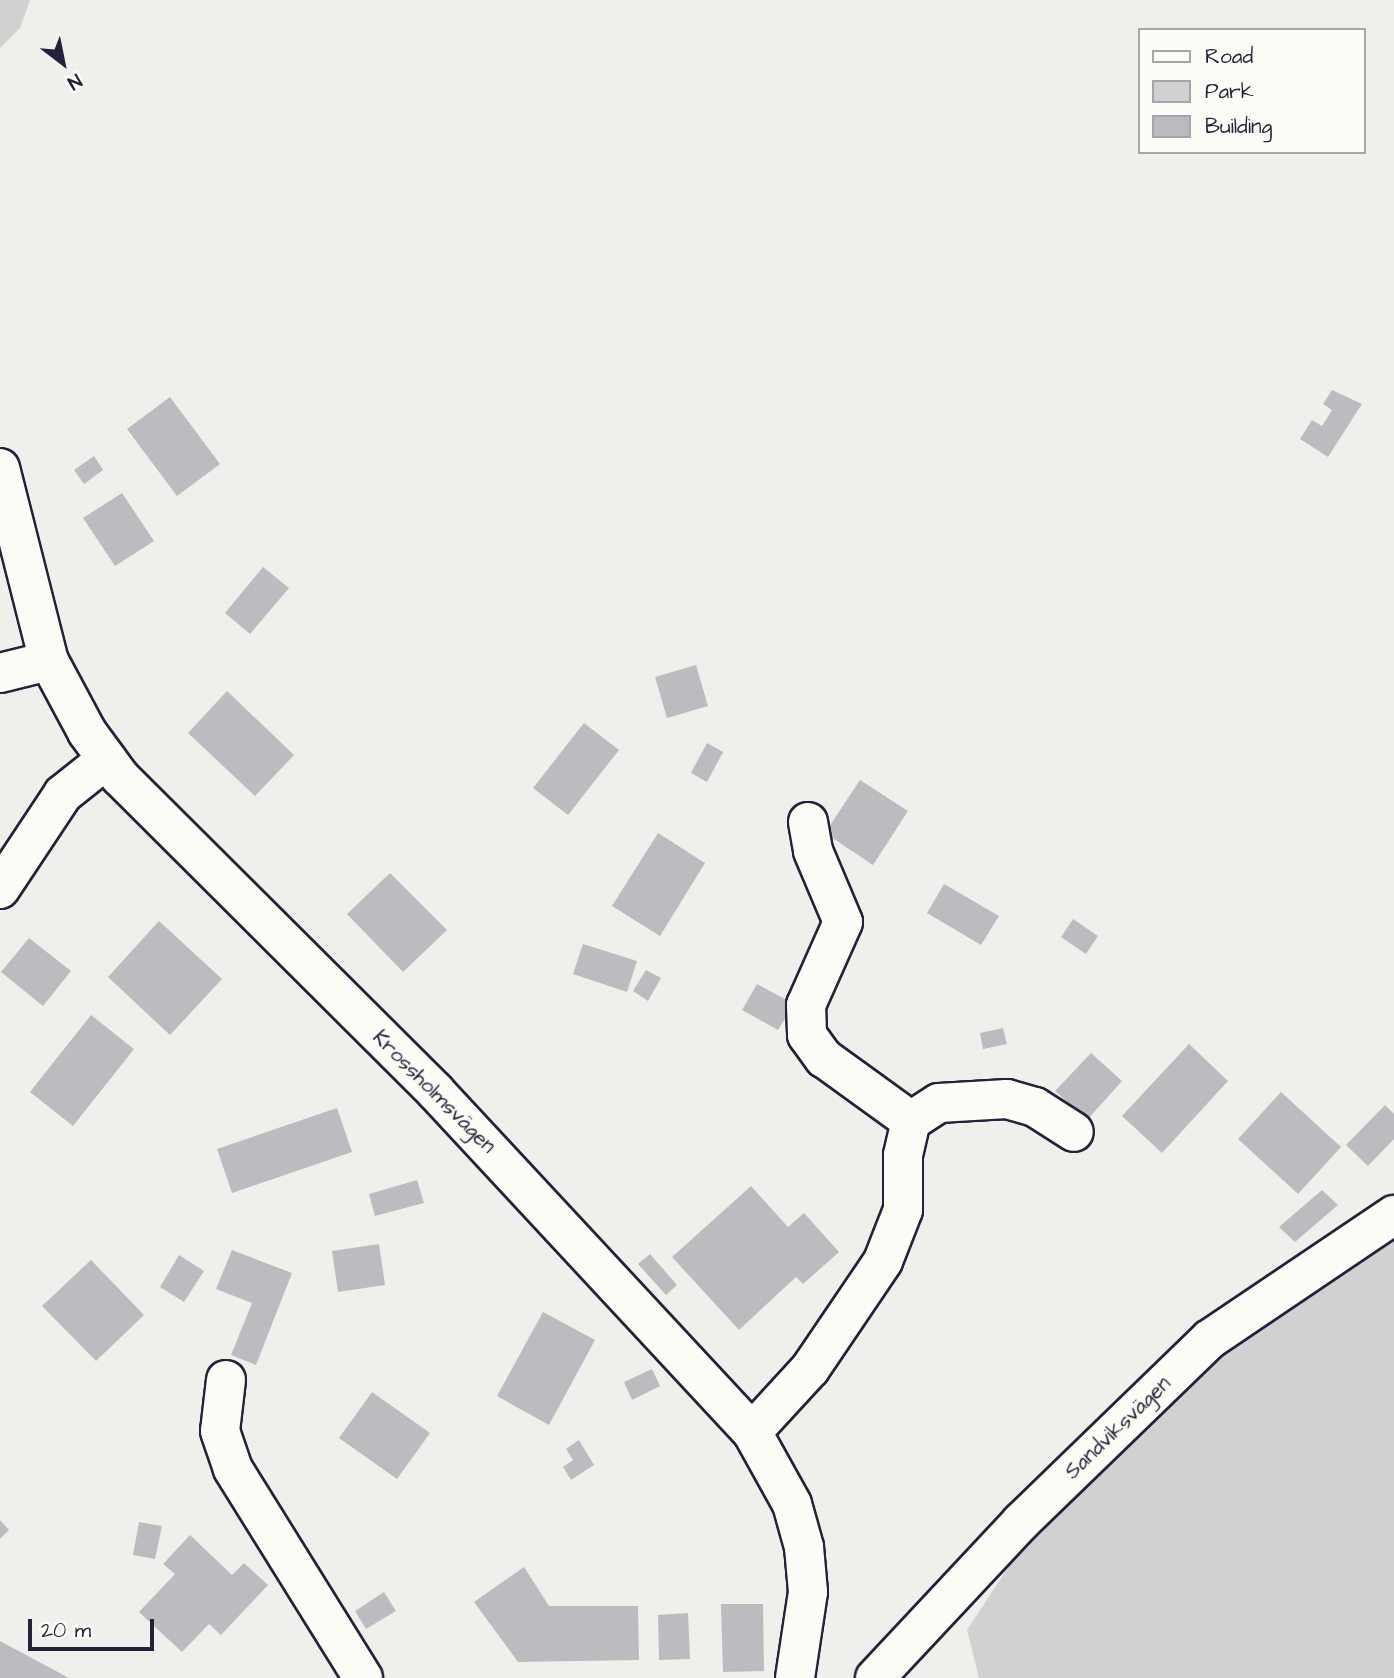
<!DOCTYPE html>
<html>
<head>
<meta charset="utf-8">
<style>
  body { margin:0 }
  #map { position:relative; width:1394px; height:1678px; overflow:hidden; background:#f0efec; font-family:"Architects Daughter",sans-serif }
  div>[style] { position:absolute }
  .green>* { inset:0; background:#d2d1d1 }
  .building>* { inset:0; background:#bcbcc0 }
  .roads { filter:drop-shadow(2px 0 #22223b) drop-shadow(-2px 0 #22223b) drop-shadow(0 2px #22223b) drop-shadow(0 -2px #22223b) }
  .minor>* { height:38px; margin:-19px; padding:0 19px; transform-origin:19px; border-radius:19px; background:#fdfcf7 }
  span { translate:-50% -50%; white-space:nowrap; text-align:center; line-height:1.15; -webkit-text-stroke:6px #fdfcf7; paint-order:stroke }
  .street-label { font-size:21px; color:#22223b }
  .legend { position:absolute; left:1138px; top:28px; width:228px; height:126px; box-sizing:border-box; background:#fdfcf7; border:2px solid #a5a5ac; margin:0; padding:9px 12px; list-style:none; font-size:21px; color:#22223b }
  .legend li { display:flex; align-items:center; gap:14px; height:35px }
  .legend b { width:35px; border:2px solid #a5a5ac }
  .north { position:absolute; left:28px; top:28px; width:70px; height:70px; -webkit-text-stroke:5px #fdfcf7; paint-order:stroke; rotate:148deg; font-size:19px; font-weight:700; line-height:28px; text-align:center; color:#22223b }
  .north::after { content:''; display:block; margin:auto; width:24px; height:32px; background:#22223b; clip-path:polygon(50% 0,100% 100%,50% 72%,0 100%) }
  .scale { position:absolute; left:28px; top:1619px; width:126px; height:32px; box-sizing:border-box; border:4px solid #22223b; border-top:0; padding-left:9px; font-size:21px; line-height:24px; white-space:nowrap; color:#22223b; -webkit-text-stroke:5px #fdfcf7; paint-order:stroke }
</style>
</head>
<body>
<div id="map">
  <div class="green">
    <i style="clip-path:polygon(0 0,30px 0,20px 28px,0 48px)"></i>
    <i style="clip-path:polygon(1394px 1239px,1394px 1678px,979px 1678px,967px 1630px,1015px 1557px,1214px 1356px)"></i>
  </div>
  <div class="building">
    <i style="clip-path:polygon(1332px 390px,1362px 404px,1328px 457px,1300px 439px,1312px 420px,1322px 426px,1332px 410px,1323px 404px)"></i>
    <i style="clip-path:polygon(170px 397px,220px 464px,177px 496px,127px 429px)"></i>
    <i style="clip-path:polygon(94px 456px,103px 470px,84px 484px,74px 470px)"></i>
    <i style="clip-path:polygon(122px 493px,154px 541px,115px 566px,83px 518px)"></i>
    <i style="clip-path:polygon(263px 567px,289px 588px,250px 634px,225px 613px)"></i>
    <i style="clip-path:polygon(696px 665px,708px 706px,667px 718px,655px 677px)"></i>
    <i style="clip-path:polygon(227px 691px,294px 755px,255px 796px,188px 733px)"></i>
    <i style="clip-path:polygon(584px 723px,619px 750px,568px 815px,533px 788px)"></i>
    <i style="clip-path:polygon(707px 743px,723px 752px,707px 782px,691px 773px)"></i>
    <i style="clip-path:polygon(860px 780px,908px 811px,873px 865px,825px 833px)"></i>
    <i style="clip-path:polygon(658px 833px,705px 863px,660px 936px,612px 906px)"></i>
    <i style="clip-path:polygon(390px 873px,447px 930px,403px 972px,347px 914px)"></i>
    <i style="clip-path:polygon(944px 884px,999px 916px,981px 945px,927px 913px)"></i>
    <i style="clip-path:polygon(1073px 919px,1098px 936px,1086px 954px,1061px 937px)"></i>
    <i style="clip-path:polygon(159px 921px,222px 979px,170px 1035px,108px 977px)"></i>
    <i style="clip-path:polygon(29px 938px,71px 971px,43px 1006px,1px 972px)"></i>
    <i style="clip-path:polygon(583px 944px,637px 961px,627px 992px,573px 974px)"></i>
    <i style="clip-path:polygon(646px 970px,661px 978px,648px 1001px,633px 991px)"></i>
    <i style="clip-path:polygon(757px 984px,794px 1004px,778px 1030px,742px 1010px)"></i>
    <i style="clip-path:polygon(91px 1015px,134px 1049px,73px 1126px,30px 1092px)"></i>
    <i style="clip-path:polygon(1003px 1028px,1007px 1044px,983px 1049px,980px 1033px)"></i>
    <i style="clip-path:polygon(1189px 1044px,1228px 1081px,1162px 1153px,1122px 1116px)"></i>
    <i style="clip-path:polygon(1091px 1053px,1122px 1081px,1087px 1120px,1055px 1091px)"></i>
    <i style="clip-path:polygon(1281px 1092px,1341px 1147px,1298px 1194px,1238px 1139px)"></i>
    <i style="clip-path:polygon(1385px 1105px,1394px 1114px,1394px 1139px,1368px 1166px,1346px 1145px)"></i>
    <i style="clip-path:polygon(337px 1108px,352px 1152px,232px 1193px,217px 1149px)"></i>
    <i style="clip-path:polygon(417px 1180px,424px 1203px,375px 1216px,369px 1194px)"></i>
    <i style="clip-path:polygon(751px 1186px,788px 1227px,804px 1213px,839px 1252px,803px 1284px,796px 1277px,739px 1330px,672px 1257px)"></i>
    <i style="clip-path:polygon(1322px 1190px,1338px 1205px,1295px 1242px,1279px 1227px)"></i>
    <i style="clip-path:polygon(379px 1244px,385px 1285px,338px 1292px,332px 1251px)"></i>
    <i style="clip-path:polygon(232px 1250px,292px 1273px,256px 1365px,231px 1355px,252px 1303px,216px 1289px)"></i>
    <i style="clip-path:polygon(650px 1254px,677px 1285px,666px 1295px,638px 1264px)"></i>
    <i style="clip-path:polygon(179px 1255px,204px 1271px,184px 1302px,160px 1287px)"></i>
    <i style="clip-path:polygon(91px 1260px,144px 1315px,96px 1361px,42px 1306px)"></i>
    <i style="clip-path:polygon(543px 1312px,595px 1340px,549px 1425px,497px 1396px)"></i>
    <i style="clip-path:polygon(652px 1369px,660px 1386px,632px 1400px,624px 1382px)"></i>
    <i style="clip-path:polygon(372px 1392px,430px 1433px,397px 1479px,339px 1438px)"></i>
    <i style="clip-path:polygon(579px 1440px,594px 1465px,571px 1480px,563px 1467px,573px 1460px,566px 1449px)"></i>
    <i style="clip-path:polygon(0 1520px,9px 1530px,0 1539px)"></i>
    <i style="clip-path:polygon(139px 1522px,162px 1526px,155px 1559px,133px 1555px)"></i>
    <i style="clip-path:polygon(190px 1535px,232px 1575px,244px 1563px,268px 1585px,221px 1635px,209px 1624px,182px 1652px,139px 1612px,175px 1574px,163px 1564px)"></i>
    <i style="clip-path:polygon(524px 1567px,549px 1606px,638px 1606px,639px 1660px,518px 1662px,474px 1602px)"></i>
    <i style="clip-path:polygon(384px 1592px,396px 1611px,366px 1629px,355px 1611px)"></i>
    <i style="clip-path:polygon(721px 1604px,763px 1604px,764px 1671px,723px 1672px)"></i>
    <i style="clip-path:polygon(688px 1613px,690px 1659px,659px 1660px,658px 1615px)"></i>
    <i style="clip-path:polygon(0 1641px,69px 1678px,0 1678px)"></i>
  </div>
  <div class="roads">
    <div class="minor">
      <i style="left:0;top:468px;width:199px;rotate:75.8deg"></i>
      <i style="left:49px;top:661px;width:81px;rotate:61.8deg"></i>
      <i style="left:87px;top:732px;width:56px;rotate:53.7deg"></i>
      <i style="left:120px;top:777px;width:445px;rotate:44.9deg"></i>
      <i style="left:435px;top:1091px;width:466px;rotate:47.1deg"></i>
      <i style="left:752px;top:1432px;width:82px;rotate:60.9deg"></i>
      <i style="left:792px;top:1504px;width:45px;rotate:74.4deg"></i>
      <i style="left:804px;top:1547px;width:45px;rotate:84.9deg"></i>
      <i style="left:808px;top:1592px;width:87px;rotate:98.6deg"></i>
      <i style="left:0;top:673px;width:50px;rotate:-13.8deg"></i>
      <i style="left:808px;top:822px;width:29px;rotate:80deg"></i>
      <i style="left:813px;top:851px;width:77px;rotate:67.1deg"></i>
      <i style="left:843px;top:922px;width:91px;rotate:114deg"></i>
      <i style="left:806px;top:1005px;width:30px;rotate:88deg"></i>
      <i style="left:807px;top:1035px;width:29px;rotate:54deg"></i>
      <i style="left:824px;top:1058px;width:107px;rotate:35.9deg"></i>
      <i style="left:0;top:889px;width:114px;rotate:-56.4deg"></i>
      <i style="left:63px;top:794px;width:56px;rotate:-38.5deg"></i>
      <i style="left:226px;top:1380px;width:51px;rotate:96.7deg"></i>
      <i style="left:220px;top:1431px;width:40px;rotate:71.1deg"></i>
      <i style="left:233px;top:1469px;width:246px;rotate:58.1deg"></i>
      <i style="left:752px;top:1432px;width:86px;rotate:-47.4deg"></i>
      <i style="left:810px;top:1369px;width:130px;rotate:-55.9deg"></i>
      <i style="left:883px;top:1261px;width:55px;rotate:-68.6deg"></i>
      <i style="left:903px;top:1210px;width:55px;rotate:-90deg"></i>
      <i style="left:903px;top:1155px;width:35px;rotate:-77deg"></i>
      <i style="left:911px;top:1121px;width:33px;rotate:-33deg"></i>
      <i style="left:939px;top:1103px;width:68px;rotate:-3.4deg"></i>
      <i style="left:1007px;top:1099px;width:29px;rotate:16deg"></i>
      <i style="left:1035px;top:1107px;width:46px;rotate:32.7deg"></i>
      <i style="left:875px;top:1678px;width:214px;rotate:-46.9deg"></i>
      <i style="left:1021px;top:1522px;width:263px;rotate:-44.1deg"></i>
      <i style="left:1210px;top:1339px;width:222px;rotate:-34deg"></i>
    </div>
  </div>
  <div class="street-label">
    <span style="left:434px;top:1092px;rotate:45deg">Krossholmsvägen</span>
    <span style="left:1118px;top:1428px;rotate:-44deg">Sandviksvägen</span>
  </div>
  <ul class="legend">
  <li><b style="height:9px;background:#fdfcf7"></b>Road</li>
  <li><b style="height:19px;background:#d2d1d1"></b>Park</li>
  <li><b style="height:19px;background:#bcbcc0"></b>Building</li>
  </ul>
  <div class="north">N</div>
  <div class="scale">20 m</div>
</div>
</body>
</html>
